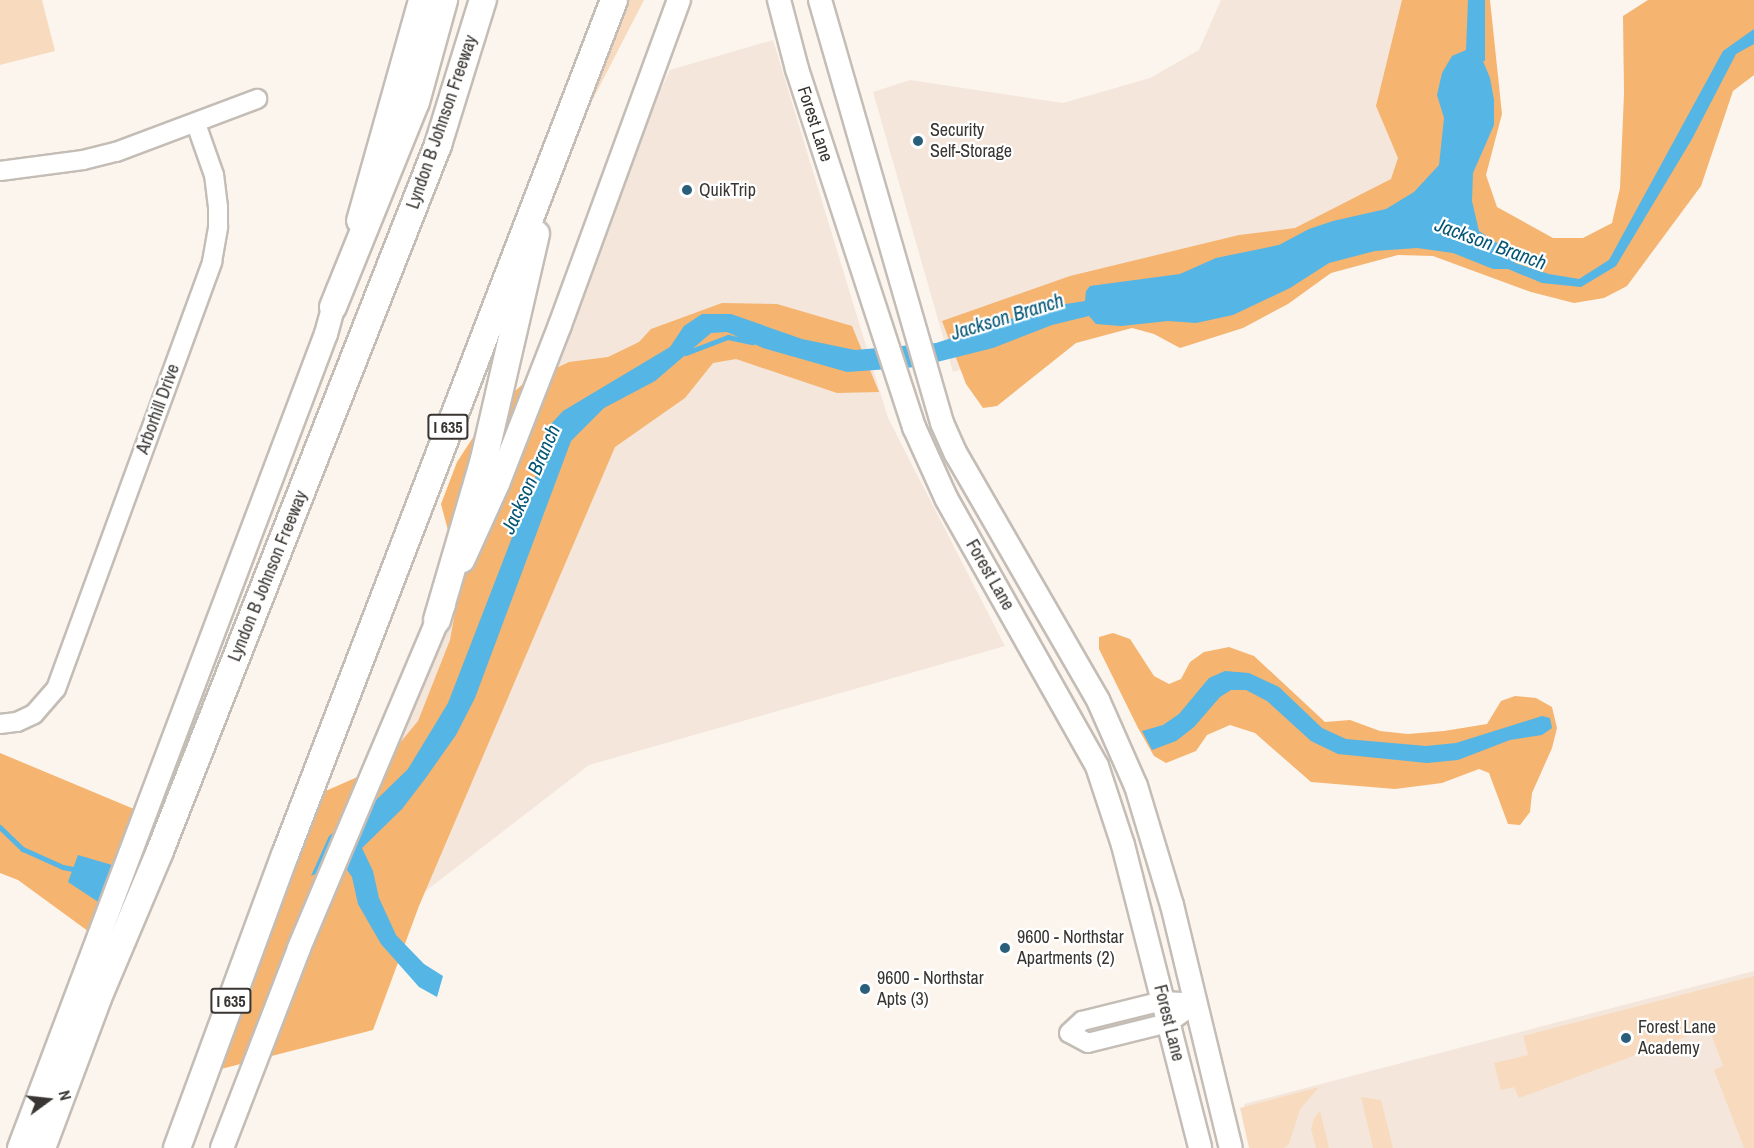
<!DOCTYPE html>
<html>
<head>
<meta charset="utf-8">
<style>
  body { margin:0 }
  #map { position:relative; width:1754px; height:1148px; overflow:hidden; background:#fcf5ee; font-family:"Archivo Narrow",sans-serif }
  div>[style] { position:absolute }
  .built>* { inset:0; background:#f4e6da }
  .green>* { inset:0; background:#f8dbbe }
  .forest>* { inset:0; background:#f5b470 }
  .water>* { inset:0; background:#55b5e5 }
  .stream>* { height:4.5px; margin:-2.25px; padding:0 2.25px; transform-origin:2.25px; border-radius:2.25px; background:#55b5e5 }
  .roads { filter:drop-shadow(2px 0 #c4bdb6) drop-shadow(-2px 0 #c4bdb6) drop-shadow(0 2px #c4bdb6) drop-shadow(0 -2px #c4bdb6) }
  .minor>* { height:18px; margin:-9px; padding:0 9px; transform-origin:9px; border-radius:9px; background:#fff }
  .major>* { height:22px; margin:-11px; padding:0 11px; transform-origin:11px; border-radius:11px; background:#fff }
  .highway>* { height:26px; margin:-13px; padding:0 13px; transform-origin:13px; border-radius:13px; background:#fff }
  .dots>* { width:16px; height:16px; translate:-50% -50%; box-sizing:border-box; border:3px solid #fff; border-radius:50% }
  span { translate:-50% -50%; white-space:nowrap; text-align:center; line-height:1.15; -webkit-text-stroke:4.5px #fff; paint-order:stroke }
  .shield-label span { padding:2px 4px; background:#fff; border:2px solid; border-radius:4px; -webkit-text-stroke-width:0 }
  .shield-label { font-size:16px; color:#383532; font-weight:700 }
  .street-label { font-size:18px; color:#383532 }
  .poi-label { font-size:18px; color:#383532 }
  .left { translate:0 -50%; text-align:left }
  .water-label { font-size:20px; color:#035575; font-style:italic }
  .north { position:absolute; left:18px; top:1070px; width:60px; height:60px; -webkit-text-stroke:4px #fff; paint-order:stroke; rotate:75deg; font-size:16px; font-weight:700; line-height:24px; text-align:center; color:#383532 }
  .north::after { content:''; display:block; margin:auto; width:21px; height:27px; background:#383532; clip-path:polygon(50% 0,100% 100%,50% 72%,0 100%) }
</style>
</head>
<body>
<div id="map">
  <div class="built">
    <i style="clip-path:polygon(1221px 0,1463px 0,1438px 220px,953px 372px,873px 92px,910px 80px,1063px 103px,1150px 78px,1199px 50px)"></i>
    <i style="clip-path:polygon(773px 40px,888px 418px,1005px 646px,589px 765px,279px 1004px,552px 319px,670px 70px)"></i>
    <i style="clip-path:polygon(1754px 971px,1754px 1148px,1255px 1148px,1244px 1104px)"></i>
  </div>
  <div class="green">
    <i style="clip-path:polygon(0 0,42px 0,55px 51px,0 65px)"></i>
    <i style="clip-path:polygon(602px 0,644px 0,490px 299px)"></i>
    <i style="clip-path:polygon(1754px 976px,1754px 1148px,1744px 1148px,1714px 1070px,1723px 1066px,1709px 1028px,1519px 1098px,1514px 1087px,1501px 1090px,1494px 1063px,1528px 1055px,1523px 1036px)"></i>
    <i style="clip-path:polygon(1319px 1087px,1300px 1109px,1289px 1144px,1284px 1148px,1249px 1148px,1240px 1108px)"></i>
    <i style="clip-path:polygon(1361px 1097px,1381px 1100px,1393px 1148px,1373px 1148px)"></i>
    <i style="clip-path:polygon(1320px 1111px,1329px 1148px,1316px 1148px,1311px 1129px,1314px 1118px)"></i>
  </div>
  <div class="forest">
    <i style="clip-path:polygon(1402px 0,1490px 0,1502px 114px,1486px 175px,1497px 207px,1553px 238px,1583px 238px,1612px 223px,1620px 188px,1624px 94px,1623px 16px,1648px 0,1754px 0,1754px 75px,1733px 91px,1701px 186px,1627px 286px,1604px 298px,1574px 303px,1531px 292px,1433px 256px,1398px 255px,1331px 273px,1288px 304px,1243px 328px,1180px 348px,1154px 334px,1132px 328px,1076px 343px,997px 406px,983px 408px,966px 384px,942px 321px,1070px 276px,1239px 235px,1295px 228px,1391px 179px,1398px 158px,1376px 106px)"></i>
    <i style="clip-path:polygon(722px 303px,777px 304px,852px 326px,879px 392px,837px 393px,736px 359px,713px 363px,685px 398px,615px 447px,419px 906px,373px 1030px,221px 1069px,312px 797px,380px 767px,418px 721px,450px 640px,461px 579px,441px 504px,457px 462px,487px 416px,523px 384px,569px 362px,608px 357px,639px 342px,651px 329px)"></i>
    <i style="clip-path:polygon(1113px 633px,1130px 639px,1154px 676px,1169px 684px,1181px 679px,1190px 662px,1204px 652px,1229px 647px,1254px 656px,1325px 722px,1350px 720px,1380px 731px,1408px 734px,1444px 731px,1487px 724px,1501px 701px,1515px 696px,1536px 698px,1552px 707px,1557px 728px,1552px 748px,1532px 793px,1530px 812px,1520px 825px,1508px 824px,1489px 773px,1479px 769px,1442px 783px,1395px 789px,1311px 782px,1255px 733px,1230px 725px,1207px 735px,1196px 751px,1166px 763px,1154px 756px,1138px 728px,1099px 649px,1099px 637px)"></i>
    <i style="clip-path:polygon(0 753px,177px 827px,129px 961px,18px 880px,0 873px)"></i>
  </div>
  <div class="water">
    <i style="clip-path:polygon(1468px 0,1485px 0,1485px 61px,1483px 61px,1490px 78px,1494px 100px,1494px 125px,1473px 173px,1472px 201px,1479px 231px,1505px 248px,1515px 263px,1549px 274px,1579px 279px,1609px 260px,1723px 51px,1754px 29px,1754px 44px,1736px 54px,1692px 139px,1616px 266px,1581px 287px,1542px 283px,1508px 269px,1493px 269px,1453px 253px,1417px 248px,1375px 251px,1329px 263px,1290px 288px,1233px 315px,1196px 323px,1168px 321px,1121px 326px,1096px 324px,1089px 316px,1052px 325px,993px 348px,917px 367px,847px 372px,763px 348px,727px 332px,711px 333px,655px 381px,604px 408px,571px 441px,475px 698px,456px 735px,425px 779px,402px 809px,362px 848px,373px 871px,379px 898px,396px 935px,424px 964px,443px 976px,437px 997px,419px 987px,381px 944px,358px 904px,352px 877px,341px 861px,311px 876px,329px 836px,373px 803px,408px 769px,448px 703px,535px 478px,549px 426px,563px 411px,670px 347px,684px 326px,702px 314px,731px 314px,802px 339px,855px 350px,936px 343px,1047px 307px,1085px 301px,1086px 291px,1090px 286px,1180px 274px,1216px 258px,1279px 245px,1309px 229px,1333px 221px,1386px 209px,1414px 192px,1439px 165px,1444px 118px,1437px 95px,1442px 73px,1452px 56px,1466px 50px)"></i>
    <i style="clip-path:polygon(1225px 671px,1249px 673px,1279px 687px,1322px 728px,1346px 739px,1426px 746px,1456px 743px,1542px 716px,1550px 718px,1552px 728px,1542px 735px,1510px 740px,1458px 760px,1427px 763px,1338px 754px,1311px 741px,1267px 701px,1246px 690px,1231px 690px,1220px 697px,1194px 727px,1176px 741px,1152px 750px,1142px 731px,1163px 725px,1179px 714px,1209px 678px)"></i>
    <i style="clip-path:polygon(78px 855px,129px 870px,115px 913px,68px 882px)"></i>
  </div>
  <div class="stream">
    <i style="left:686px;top:353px;width:45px;rotate:-20.9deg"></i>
    <i style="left:728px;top:337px;width:25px;rotate:12deg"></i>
    <i style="left:0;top:827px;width:32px;rotate:44deg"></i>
    <i style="left:23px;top:849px;width:44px;rotate:24.2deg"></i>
    <i style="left:63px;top:867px;width:15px;rotate:11deg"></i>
  </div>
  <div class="roads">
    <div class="minor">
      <i style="left:0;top:171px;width:84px;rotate:-7.5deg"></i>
      <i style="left:83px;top:160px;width:34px;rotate:-14deg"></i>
      <i style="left:116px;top:152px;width:151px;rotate:-20.6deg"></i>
      <i style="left:0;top:724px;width:17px;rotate:-7deg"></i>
      <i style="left:17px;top:722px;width:19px;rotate:-25deg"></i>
      <i style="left:34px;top:714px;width:33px;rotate:-49deg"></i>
      <i style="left:56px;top:689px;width:455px;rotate:-69.9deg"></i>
      <i style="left:212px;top:262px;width:36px;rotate:-80deg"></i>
      <i style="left:218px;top:227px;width:20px;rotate:-90deg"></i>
      <i style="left:218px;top:207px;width:32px;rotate:-97deg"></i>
      <i style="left:214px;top:175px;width:54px;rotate:-109.4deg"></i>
      <i style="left:1163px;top:1001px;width:33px;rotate:3deg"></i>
      <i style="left:1196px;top:1003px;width:34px;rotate:144deg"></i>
      <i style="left:1168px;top:1023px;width:82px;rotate:166deg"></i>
      <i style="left:1088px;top:1043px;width:21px;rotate:-152deg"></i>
      <i style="left:1069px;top:1033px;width:18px;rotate:-43deg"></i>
      <i style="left:1082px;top:1021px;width:83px;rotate:-13.9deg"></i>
    </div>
    <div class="major">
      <i style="left:779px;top:0;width:71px;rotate:75.4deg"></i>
      <i style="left:797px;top:69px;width:377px;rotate:71.9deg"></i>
      <i style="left:914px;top:427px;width:78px;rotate:65.7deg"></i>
      <i style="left:946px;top:498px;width:308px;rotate:60.6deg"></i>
      <i style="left:1097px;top:766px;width:83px;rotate:71.8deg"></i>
      <i style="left:1123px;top:845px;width:313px;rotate:75.7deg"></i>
      <i style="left:820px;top:0;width:440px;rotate:73.9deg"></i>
      <i style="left:942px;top:423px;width:34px;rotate:66deg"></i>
      <i style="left:956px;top:454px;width:284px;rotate:60deg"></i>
      <i style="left:1098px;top:700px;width:94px;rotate:66.2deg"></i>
      <i style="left:1136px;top:786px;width:124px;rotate:73.2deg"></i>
      <i style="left:1172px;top:905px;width:250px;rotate:76.4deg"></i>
      <i style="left:358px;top:221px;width:230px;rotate:-74.3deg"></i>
      <i style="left:463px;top:561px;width:85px;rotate:-65.6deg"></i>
      <i style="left:498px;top:484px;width:171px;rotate:-68.7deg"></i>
      <i style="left:560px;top:325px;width:346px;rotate:-69.9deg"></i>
      <i style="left:19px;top:1148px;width:870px;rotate:-69.34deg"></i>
      <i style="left:326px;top:334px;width:46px;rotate:-74.7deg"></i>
      <i style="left:222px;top:1148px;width:214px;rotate:-68.9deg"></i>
      <i style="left:299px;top:948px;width:372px;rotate:-67.1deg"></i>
    </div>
    <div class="highway">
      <i style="left:333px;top:307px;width:221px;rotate:-68deg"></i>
      <i style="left:416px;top:102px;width:106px;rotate:-74.6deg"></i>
      <i style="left:437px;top:620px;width:168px;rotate:-73.7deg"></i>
      <i style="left:484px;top:459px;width:231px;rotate:-77deg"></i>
      <i style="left:42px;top:1148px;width:160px;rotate:-69.5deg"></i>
      <i style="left:98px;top:998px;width:160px;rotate:-67.1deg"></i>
      <i style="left:160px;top:851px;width:759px;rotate:-68.51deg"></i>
      <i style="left:438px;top:145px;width:152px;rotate:-72.8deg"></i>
      <i style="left:177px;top:1148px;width:312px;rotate:-69.8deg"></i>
      <i style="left:285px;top:855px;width:916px;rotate:-68.95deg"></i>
    </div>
  </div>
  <div class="dots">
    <i style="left:918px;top:141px;background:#295f7a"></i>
    <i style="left:687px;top:190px;background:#295f7a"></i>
    <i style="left:1005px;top:948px;background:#295f7a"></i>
    <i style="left:865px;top:989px;background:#295f7a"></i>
    <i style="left:1626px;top:1038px;background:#295f7a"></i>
  </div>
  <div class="shield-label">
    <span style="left:448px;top:427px">I 635</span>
    <span style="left:231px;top:1001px">I 635</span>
  </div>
  <div class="street-label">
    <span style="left:442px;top:122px;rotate:-71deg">Lyndon B Johnson Freeway</span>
    <span style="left:815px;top:124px;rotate:72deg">Forest Lane</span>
    <span style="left:158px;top:409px;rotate:-70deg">Arborhill Drive</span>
    <span style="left:990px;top:575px;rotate:60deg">Forest Lane</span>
    <span style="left:268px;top:576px;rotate:-68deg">Lyndon B Johnson Freeway</span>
    <span style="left:1169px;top:1023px;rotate:76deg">Forest Lane</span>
  </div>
  <div class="poi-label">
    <span class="left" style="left:930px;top:141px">Security<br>Self-Storage</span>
    <span class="left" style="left:699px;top:190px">QuikTrip</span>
    <span class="left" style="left:1017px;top:948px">9600 - Northstar<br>Apartments (2)</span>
    <span class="left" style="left:877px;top:989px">9600 - Northstar<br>Apts (3)</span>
    <span class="left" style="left:1638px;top:1038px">Forest Lane<br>Academy</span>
  </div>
  <div class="water-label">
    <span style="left:1491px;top:243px;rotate:20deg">Jackson Branch</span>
    <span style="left:1007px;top:316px;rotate:-17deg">Jackson Branch</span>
    <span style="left:530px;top:479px;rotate:-66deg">Jackson Branch</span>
  </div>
  <div class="north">N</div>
</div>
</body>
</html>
